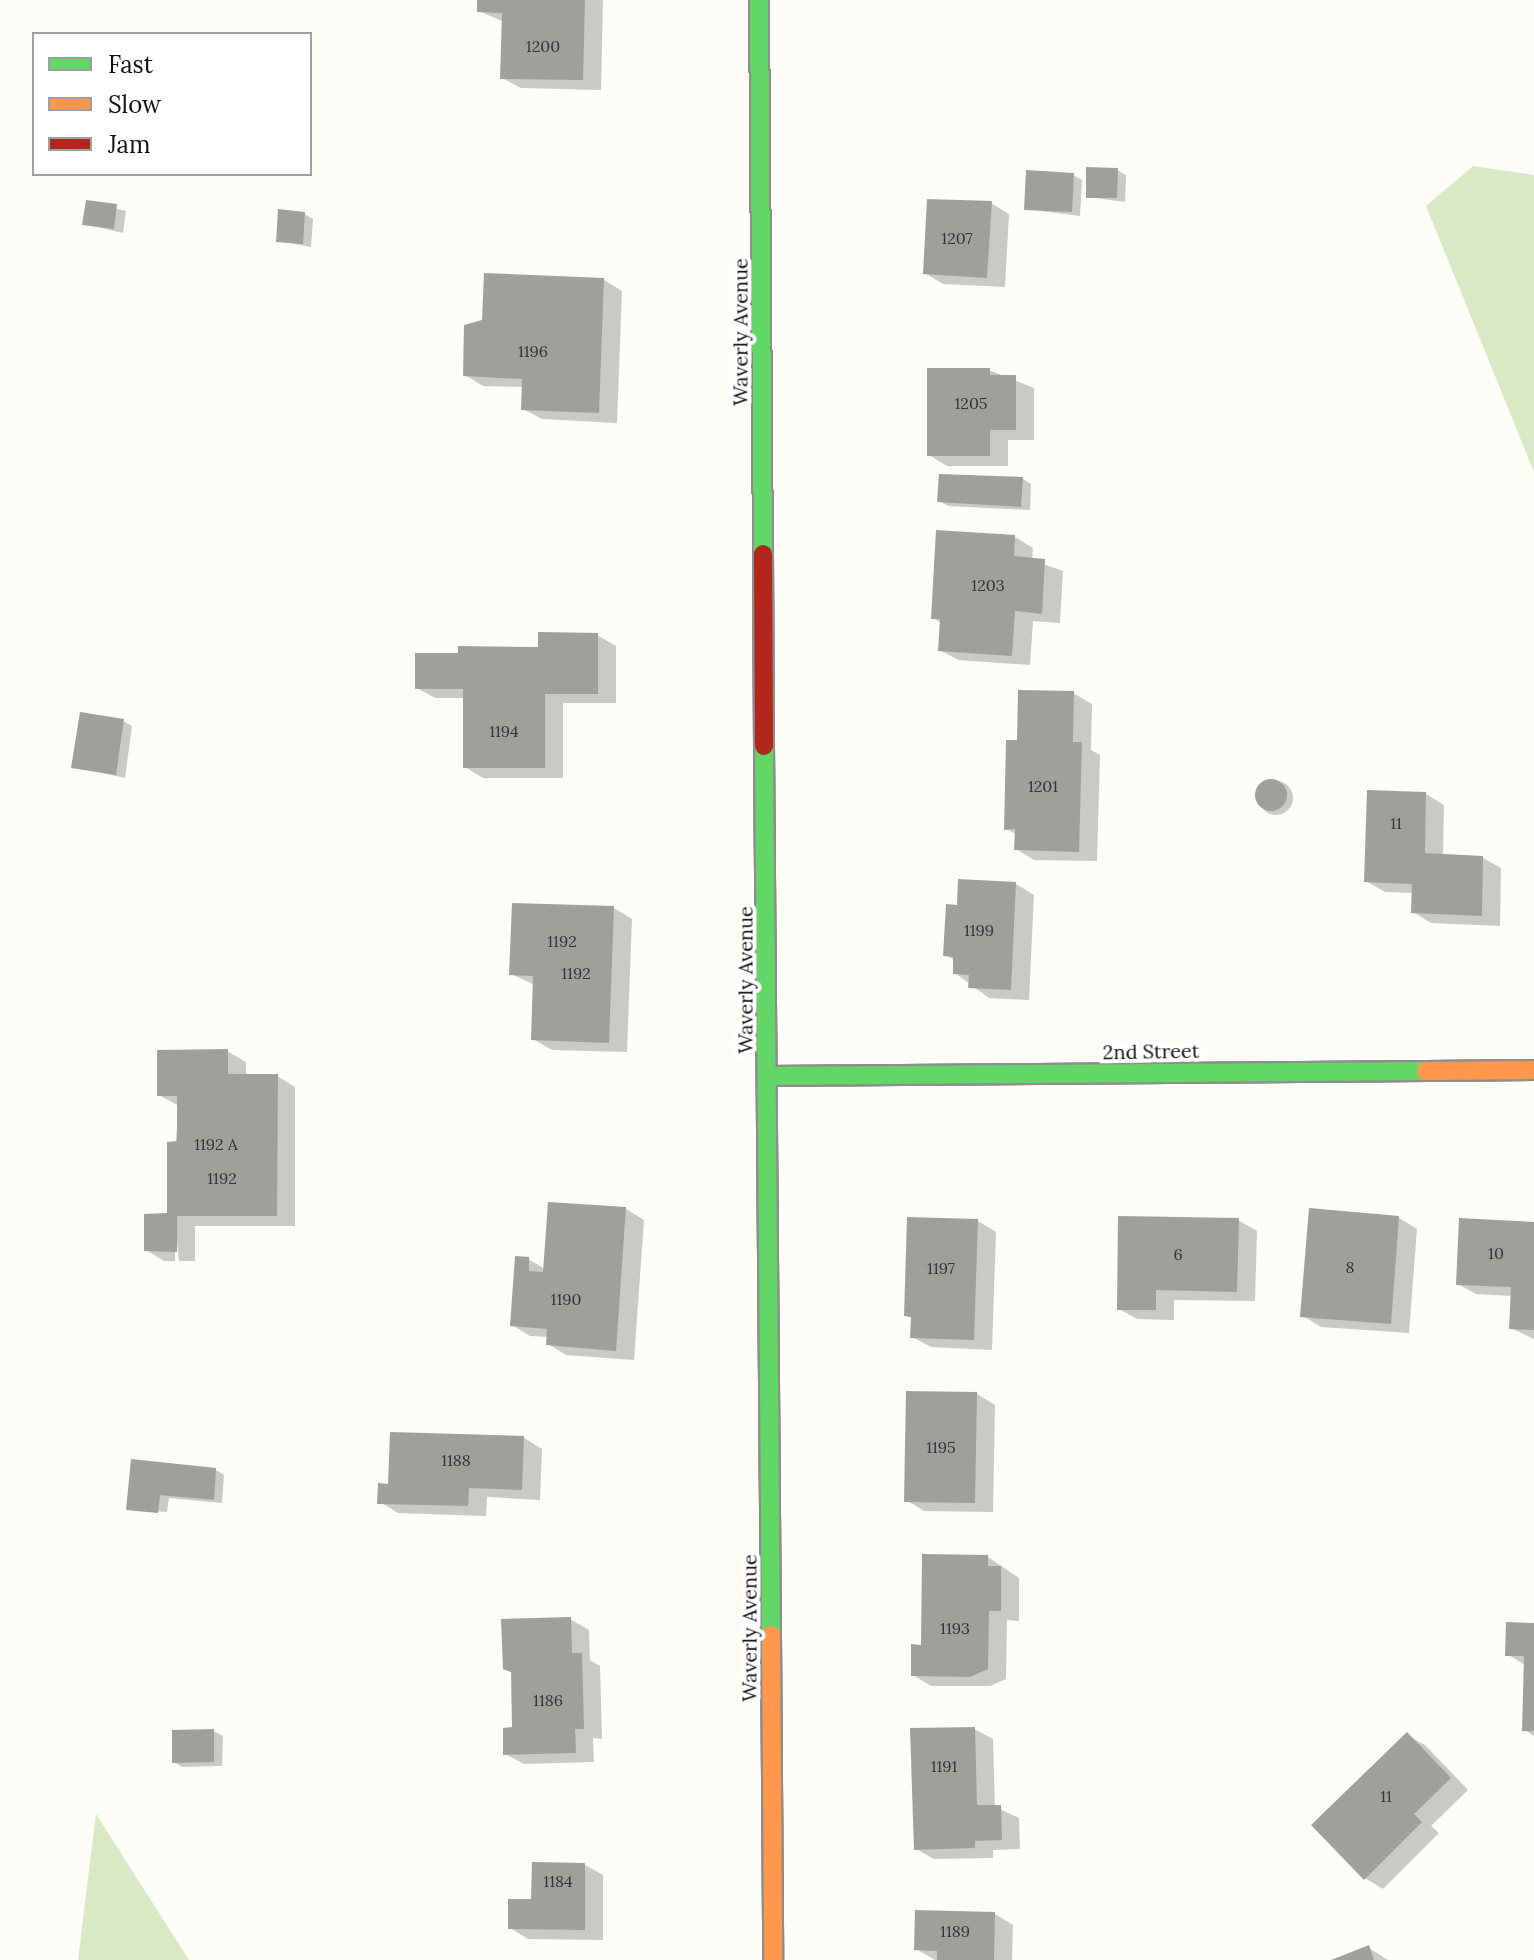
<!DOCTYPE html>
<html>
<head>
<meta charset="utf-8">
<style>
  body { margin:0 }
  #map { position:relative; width:1534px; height:1960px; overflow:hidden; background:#fdfcf7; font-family:Lora,serif }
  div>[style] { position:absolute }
  .forest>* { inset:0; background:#d8eac5 }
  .shadow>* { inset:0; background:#0003 }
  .round { border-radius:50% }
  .building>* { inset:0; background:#a19f9c }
  .roads { filter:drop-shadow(2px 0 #8e8d8b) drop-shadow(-2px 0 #8e8d8b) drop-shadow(0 2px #8e8d8b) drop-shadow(0 -2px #8e8d8b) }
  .fast>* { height:18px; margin:-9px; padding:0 9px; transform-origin:9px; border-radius:9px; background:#63d668 }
  .slow>* { height:18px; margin:-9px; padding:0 9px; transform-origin:9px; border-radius:9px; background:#ff974d }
  .jam>* { height:18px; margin:-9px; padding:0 9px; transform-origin:9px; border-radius:9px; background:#b3261e }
  span { translate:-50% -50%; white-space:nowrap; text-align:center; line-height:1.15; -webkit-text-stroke:8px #fff; paint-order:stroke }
  .number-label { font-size:16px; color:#353434 }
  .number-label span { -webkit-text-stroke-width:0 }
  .street-label { font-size:20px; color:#111 }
  .legend { position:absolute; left:32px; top:32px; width:280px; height:144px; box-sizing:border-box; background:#fff; border:2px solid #a0a0a0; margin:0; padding:10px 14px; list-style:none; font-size:24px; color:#111 }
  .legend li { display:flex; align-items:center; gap:16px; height:40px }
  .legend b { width:40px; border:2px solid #a0a0a0 }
</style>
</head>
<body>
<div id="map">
  <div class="forest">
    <i style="clip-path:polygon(1473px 166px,1534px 175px,1534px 472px,1426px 206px)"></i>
    <i style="clip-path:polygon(96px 1814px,189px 1960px,78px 1960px)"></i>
  </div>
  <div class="shadow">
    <i style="clip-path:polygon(479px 0,603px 0,601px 90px,521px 88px,502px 78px,504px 22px,479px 11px)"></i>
    <i style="clip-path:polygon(1117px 170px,1126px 175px,1125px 202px,1088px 197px)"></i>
    <i style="clip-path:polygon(1073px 175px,1082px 180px,1080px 216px,1026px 209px)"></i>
    <i style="clip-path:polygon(88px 202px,126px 211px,123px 233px,84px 224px)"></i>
    <i style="clip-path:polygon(991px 203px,1009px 214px,1005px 287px,943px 284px,925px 273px)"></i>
    <i style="clip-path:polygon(304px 214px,313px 219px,311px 247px,278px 241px)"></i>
    <i style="clip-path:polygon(604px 280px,622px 291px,617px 423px,542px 419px,523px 409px,524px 387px,483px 386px,465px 375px)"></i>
    <i style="clip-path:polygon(989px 370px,1034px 388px,1034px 440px,1008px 440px,1008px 466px,947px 466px,929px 455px)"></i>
    <i style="clip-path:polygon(1023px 479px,1031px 484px,1030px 510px,948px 506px,939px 501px)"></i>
    <i style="clip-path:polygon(1015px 537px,1033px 548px,1032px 560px,1063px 571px,1060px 623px,1033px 621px,1030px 665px,958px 660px,940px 650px,941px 623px,933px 618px)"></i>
    <i style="clip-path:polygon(597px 635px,616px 646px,616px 703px,563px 703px,563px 778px,483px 778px,465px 767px,465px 698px,435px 698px,417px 688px,460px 655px,540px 649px)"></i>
    <i style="clip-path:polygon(1073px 693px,1092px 704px,1091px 750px,1100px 755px,1097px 861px,1034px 860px,1016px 849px,1016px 834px,1006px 829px,1018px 742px)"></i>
    <i style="clip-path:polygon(123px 721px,132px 726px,125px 778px,74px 767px)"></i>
    <i class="round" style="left:1259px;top:781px;width:34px;height:34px"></i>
    <i style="clip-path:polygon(1426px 794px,1444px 805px,1443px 856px,1483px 858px,1501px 868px,1500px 926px,1431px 923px,1413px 912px,1414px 893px,1385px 892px,1366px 881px)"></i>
    <i style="clip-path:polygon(1016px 884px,1034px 895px,1029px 1000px,989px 998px,955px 973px,955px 960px,945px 955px,958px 907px)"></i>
    <i style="clip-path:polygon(614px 908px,632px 919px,627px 1052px,552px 1050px,533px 1039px,535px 985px,511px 974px)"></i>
    <i style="clip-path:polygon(227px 1051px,246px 1062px,246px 1076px,277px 1076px,295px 1087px,295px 1226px,195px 1226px,195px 1261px,179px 1261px,175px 1223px,175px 1261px,164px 1261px,146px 1250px,169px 1215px,179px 1106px,159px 1095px)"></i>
    <i style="clip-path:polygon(626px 1209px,644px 1220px,634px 1360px,566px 1355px,548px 1344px,548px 1337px,530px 1336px,512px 1325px,528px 1259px,545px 1269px)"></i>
    <i style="clip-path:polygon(1399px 1218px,1417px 1229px,1409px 1333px,1321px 1327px,1303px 1316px)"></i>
    <i style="clip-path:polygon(1238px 1220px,1257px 1231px,1255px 1301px,1174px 1300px,1174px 1320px,1137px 1319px,1119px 1309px)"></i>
    <i style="clip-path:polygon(978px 1221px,996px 1232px,992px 1350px,931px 1347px,912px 1337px,913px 1319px,906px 1315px)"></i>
    <i style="clip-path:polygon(1534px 1224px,1534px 1339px,1511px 1328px,1513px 1296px,1476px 1294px,1458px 1284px)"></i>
    <i style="clip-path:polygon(908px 1393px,977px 1394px,995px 1405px,993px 1512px,924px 1511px,906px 1500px)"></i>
    <i style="clip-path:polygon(524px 1438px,542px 1449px,540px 1500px,487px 1497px,486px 1516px,398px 1513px,380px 1502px,390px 1486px)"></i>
    <i style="clip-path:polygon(216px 1470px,224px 1475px,222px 1503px,169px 1498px,167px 1512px,128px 1509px)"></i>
    <i style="clip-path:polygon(988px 1557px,1019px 1578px,1019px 1621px,1007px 1620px,1006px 1679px,990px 1686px,931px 1686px,913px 1675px,923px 1647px)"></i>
    <i style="clip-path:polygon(1534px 1615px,1534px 1736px,1524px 1730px,1525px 1665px,1507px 1654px,1534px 1625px)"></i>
    <i style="clip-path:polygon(570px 1619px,589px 1630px,590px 1660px,600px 1666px,602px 1739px,593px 1738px,594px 1762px,524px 1764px,505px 1754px)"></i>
    <i style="clip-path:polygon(974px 1729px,993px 1739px,995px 1807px,1019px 1818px,1020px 1849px,993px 1850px,993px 1858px,934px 1859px,916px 1849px)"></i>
    <i style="clip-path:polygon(214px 1731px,223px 1736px,222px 1766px,182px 1767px,174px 1762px)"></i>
    <i style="clip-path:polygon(1407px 1735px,1425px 1745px,1468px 1790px,1431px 1826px,1439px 1833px,1383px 1889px,1365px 1878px)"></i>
    <i style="clip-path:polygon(585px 1865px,603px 1875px,603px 1940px,528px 1939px,510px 1928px,533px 1901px)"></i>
    <i style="clip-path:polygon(995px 1914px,1013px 1925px,1012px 1960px,935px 1960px,916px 1949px)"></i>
    <i style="clip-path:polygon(1369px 1948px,1388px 1960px,1336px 1960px)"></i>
  </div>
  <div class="building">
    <i style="clip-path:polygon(477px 0,585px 0,583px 80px,500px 79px,502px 13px,477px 12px)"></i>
    <i style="clip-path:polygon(1086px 167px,1118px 168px,1117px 198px,1086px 198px)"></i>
    <i style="clip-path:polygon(1026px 170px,1074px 173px,1072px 212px,1024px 210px)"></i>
    <i style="clip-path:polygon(927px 199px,992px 201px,987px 278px,923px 274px)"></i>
    <i style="clip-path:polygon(86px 200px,117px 204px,114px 229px,82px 225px)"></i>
    <i style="clip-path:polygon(278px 209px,305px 212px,303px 244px,276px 242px)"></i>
    <i style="clip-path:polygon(484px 273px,604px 278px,599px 413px,521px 410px,522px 379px,463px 376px,464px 325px,482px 320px)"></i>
    <i style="clip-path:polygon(927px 368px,990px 368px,990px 375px,1016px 375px,1016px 430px,990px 430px,990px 456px,927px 456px)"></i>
    <i style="clip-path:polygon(939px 474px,1023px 477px,1021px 507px,937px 502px)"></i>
    <i style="clip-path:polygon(936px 530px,1015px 535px,1014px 556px,1045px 559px,1042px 614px,1015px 611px,1012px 656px,938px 651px,940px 619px,931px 619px)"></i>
    <i style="clip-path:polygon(538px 632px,598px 633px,598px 694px,545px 694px,545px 768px,463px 768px,463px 689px,415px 689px,415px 653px,458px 653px,458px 646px,538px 647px)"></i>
    <i style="clip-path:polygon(1018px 690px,1074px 691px,1073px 742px,1082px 742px,1079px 852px,1014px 850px,1015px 829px,1004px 830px,1006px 740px,1017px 740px)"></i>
    <i style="clip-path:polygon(80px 712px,124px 719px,116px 775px,71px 768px)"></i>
    <i class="round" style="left:1255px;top:779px;width:32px;height:32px"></i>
    <i style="clip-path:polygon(1367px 790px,1426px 792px,1425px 853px,1483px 856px,1482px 916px,1411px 913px,1412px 884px,1364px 882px)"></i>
    <i style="clip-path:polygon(958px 879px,1016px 882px,1011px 990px,968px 988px,969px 975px,953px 974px,953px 957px,943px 956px,946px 904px,957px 905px)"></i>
    <i style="clip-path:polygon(512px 903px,614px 906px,609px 1043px,531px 1040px,533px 976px,509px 975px)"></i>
    <i style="clip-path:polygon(228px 1049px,228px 1074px,278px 1074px,277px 1216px,177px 1216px,177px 1252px,144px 1251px,144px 1214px,167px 1213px,167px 1142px,177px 1141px,177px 1096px,157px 1096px,157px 1050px)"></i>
    <i style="clip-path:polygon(548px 1202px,626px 1207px,616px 1351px,546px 1345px,547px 1329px,510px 1326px,515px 1256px,529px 1257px,529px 1271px,543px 1272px)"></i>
    <i style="clip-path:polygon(1309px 1208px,1399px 1216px,1391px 1324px,1300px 1317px)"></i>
    <i style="clip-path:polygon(1118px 1216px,1239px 1218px,1237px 1292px,1156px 1290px,1156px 1310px,1117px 1310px)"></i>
    <i style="clip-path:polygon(907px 1217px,978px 1219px,974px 1340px,910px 1338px,911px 1317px,904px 1316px)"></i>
    <i style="clip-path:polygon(1459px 1218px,1534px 1222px,1534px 1330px,1509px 1329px,1511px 1287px,1456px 1285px)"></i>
    <i style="clip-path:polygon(906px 1391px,977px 1392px,975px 1503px,904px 1502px)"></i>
    <i style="clip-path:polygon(390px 1432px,524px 1436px,522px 1490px,469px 1488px,468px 1506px,377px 1504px,378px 1483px,388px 1484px)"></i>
    <i style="clip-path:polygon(131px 1459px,216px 1468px,214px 1500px,160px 1495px,158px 1513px,126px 1510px)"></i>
    <i style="clip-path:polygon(922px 1554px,988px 1555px,988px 1566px,1001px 1566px,1001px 1611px,989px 1611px,988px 1669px,970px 1677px,911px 1676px,911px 1644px,921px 1645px)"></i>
    <i style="clip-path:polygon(571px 1617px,572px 1653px,582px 1653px,584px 1729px,575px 1729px,576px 1753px,503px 1755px,503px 1728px,512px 1727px,511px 1672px,503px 1669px,501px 1619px)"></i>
    <i style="clip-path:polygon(1506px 1622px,1534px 1623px,1534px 1731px,1522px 1731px,1524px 1656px,1505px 1656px)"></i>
    <i style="clip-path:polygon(975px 1727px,977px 1805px,1001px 1805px,1002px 1840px,975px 1841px,975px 1848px,914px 1850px,910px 1728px)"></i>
    <i style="clip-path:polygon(214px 1729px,214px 1762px,172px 1763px,172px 1730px)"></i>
    <i style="clip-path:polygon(1407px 1732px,1451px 1778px,1414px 1814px,1422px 1822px,1364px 1880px,1311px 1825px)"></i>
    <i style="clip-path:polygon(532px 1862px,585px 1863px,585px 1930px,508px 1929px,508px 1899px,531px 1899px)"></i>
    <i style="clip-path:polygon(915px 1910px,995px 1912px,994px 1960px,937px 1960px,937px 1951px,914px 1950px)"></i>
    <i style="clip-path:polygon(1369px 1945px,1374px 1960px,1331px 1960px)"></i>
  </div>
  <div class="roads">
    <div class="fast">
      <i style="left:759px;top:0;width:554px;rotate:89.59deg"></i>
      <i style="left:764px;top:746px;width:889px;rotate:89.55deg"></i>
      <i style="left:768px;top:1076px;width:658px;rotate:-0.44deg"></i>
    </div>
    <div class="slow">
      <i style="left:1426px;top:1071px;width:108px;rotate:-0.5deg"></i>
      <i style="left:771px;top:1635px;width:325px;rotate:89.6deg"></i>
    </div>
    <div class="jam">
      <i style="left:763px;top:554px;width:192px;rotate:89.7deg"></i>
    </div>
  </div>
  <div class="number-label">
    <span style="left:543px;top:46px">1200</span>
    <span style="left:957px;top:238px">1207</span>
    <span style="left:533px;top:351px">1196</span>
    <span style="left:971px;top:403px">1205</span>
    <span style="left:988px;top:585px">1203</span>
    <span style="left:504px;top:731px">1194</span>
    <span style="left:1043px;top:786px">1201</span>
    <span style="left:1396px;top:823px">11</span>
    <span style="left:979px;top:930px">1199</span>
    <span style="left:562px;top:941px">1192</span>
    <span style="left:576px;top:973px">1192</span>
    <span style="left:216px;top:1144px">1192 A</span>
    <span style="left:222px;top:1178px">1192</span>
    <span style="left:1496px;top:1253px">10</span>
    <span style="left:1178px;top:1254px">6</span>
    <span style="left:1350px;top:1267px">8</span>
    <span style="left:941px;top:1268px">1197</span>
    <span style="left:566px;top:1299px">1190</span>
    <span style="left:941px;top:1447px">1195</span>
    <span style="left:456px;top:1460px">1188</span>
    <span style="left:955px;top:1628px">1193</span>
    <span style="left:548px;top:1700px">1186</span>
    <span style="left:944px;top:1766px">1191</span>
    <span style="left:1386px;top:1796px">11</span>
    <span style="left:558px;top:1881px">1184</span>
    <span style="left:955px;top:1931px">1189</span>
  </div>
  <div class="street-label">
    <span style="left:740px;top:332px;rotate:-90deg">Waverly Avenue</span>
    <span style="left:745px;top:980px;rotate:-90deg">Waverly Avenue</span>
    <span style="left:1151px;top:1051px;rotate:-1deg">2nd Street</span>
    <span style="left:749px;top:1628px;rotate:-90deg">Waverly Avenue</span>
  </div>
  <ul class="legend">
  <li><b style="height:10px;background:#63d668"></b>Fast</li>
  <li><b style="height:10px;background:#ff974d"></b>Slow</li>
  <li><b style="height:10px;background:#b3261e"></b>Jam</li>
  </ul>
</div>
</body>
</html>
